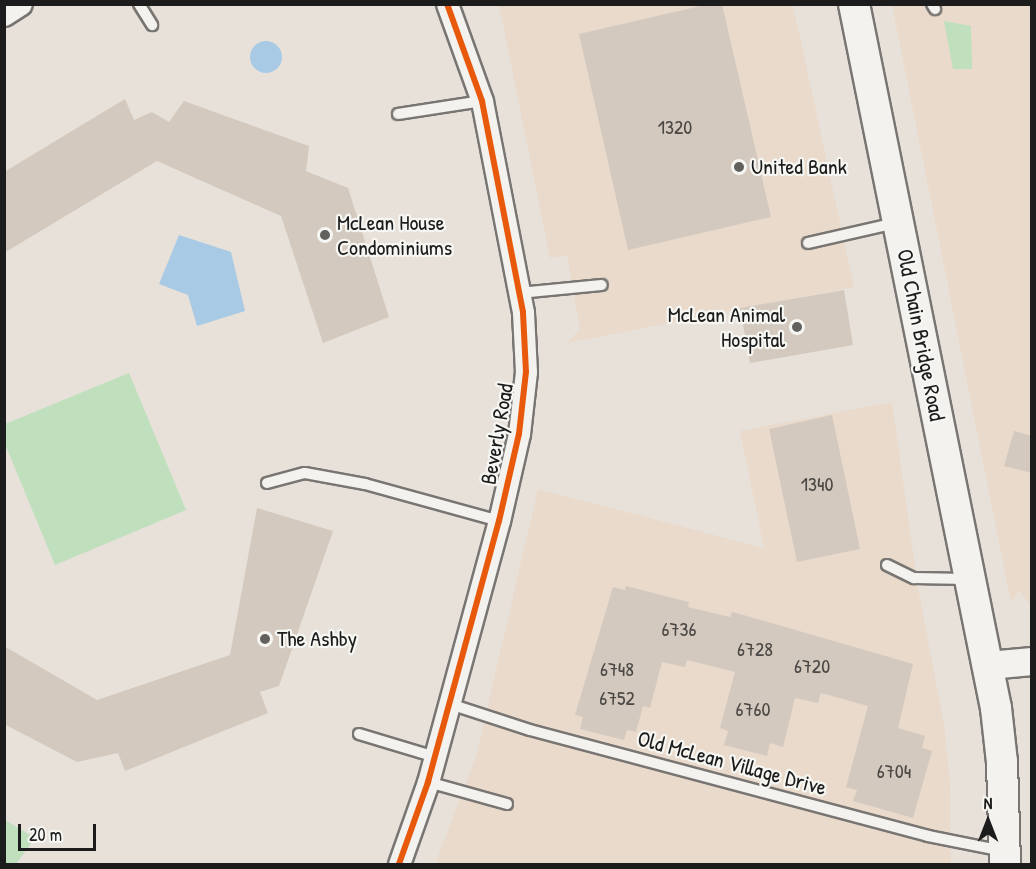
<!DOCTYPE html>
<html>
<head>
<meta charset="utf-8">
<style>
  body { margin:0 }
  #map { position:relative; width:1036px; height:869px; overflow:hidden; background:#e8e1da; font-family:"Patrick Hand",sans-serif }
  div>[style] { position:absolute }
  .built>* { inset:0; background:#e9dacb }
  .green>* { inset:0; background:#bfdfbd }
  .water>* { inset:0; background:#a8cae4 }
  .round { border-radius:50% }
  .building>* { inset:0; background:#d3c9be }
  .roads { filter:drop-shadow(2px 0 #787572) drop-shadow(-2px 0 #787572) drop-shadow(0 2px #787572) drop-shadow(0 -2px #787572) }
  .service>* { height:10px; margin:-5px; padding:0 5px; transform-origin:5px; border-radius:5px; background:#f3f2ef }
  .minor>* { height:21px; margin:-10.5px; padding:0 10.5px; transform-origin:10.5px; border-radius:10.5px; background:#f3f2ef }
  .tertiary>* { height:27px; margin:-13.5px; padding:0 13.5px; transform-origin:13.5px; border-radius:13.5px; background:#f3f2ef }
  .secondary>* { height:30px; margin:-15px; padding:0 15px; transform-origin:15px; border-radius:15px; background:#f3f2ef }
  .cycleway>* { height:6px; margin:-3px; padding:0 3px; transform-origin:3px; border-radius:3px; background:#e8590c }
  .dots>* { width:16px; height:16px; translate:-50% -50%; box-sizing:border-box; border:3px solid #f6f6f2; border-radius:50% }
  span { translate:-50% -50%; white-space:nowrap; text-align:center; line-height:1.15; -webkit-text-stroke:4.5px #f6f6f2; paint-order:stroke }
  .number-label { font-size:20px; color:#4a4744 }
  .number-label span { -webkit-text-stroke-width:0 }
  .poi-label { font-size:22px; color:#1c1c1c }
  .left { translate:0 -50%; text-align:left }
  .right { translate:-100% -50%; text-align:right }
  .street-label { font-size:22px; color:#1c1c1c }
  .frame { position:absolute; inset:0; border:6px solid #1c1c1c; pointer-events:none }
  .north { position:absolute; left:958px; top:791px; width:60px; height:60px; -webkit-text-stroke:4px #f6f6f2; paint-order:stroke; rotate:0deg; font-size:16px; font-weight:700; line-height:24px; text-align:center; color:#1c1c1c }
  .north::after { content:''; display:block; margin:auto; width:21px; height:27px; background:#1c1c1c; clip-path:polygon(50% 0,100% 100%,50% 72%,0 100%) }
  .scale { position:absolute; left:18px; top:824px; width:78px; height:27px; box-sizing:border-box; border:3px solid #1c1c1c; border-top:0; padding-left:8px; font-size:18px; line-height:21px; white-space:nowrap; color:#1c1c1c; -webkit-text-stroke:4px #f6f6f2; paint-order:stroke }
</style>
</head>
<body>
<div id="map">
  <div class="built">
    <i style="clip-path:polygon(499px 5px,793px 5px,854px 287px,567px 343px,580px 329px,567px 255px,550px 258px)"></i>
    <i style="clip-path:polygon(892px 5px,1031px 5px,1031px 605px,1019px 591px,1011px 602px)"></i>
    <i style="clip-path:polygon(892px 402px,918px 588px,944px 724px,950px 783px,951px 864px,435px 864px,476px 757px,538px 489px,764px 548px,740px 431px)"></i>
  </div>
  <div class="green">
    <i style="clip-path:polygon(944px 21px,971px 26px,972px 69px,953px 69px)"></i>
    <i style="clip-path:polygon(129px 373px,186px 510px,55px 565px,5px 444px,5px 424px)"></i>
    <i style="clip-path:polygon(5px 820px,35px 838px,16px 864px,5px 864px)"></i>
  </div>
  <div class="water">
    <i class="round" style="left:250px;top:41px;width:32px;height:32px"></i>
    <i style="clip-path:polygon(179px 235px,231px 252px,245px 311px,197px 326px,188px 295px,159px 284px)"></i>
  </div>
  <div class="building">
    <i style="clip-path:polygon(709px 4px,722px 4px,771px 217px,628px 250px,579px 34px)"></i>
    <i style="clip-path:polygon(125px 99px,134px 120px,152px 112px,169px 122px,184px 101px,309px 146px,306px 171px,348px 188px,389px 317px,323px 343px,281px 216px,157px 161px,4px 253px,4px 172px)"></i>
    <i style="clip-path:polygon(844px 290px,853px 345px,750px 363px,740px 308px)"></i>
    <i style="clip-path:polygon(832px 415px,860px 549px,797px 562px,769px 429px)"></i>
    <i style="clip-path:polygon(1014px 431px,1032px 436px,1032px 473px,1004px 466px)"></i>
    <i style="clip-path:polygon(257px 508px,333px 531px,279px 686px,260px 692px,268px 713px,125px 771px,118px 753px,77px 762px,4px 724px,4px 646px,97px 700px,230px 655px)"></i>
    <i style="clip-path:polygon(626px 586px,689px 602px,688px 607px,730px 617px,732px 612px,747px 616px,913px 664px,898px 728px,925px 736px,922px 748px,932px 751px,913px 818px,853px 801px,857px 790px,846px 787px,868px 706px,821px 693px,818px 703px,795px 698px,783px 747px,770px 743px,767px 756px,724px 745px,728px 731px,720px 728px,735px 672px,687px 660px,685px 667px,662px 662px,650px 708px,643px 706px,636px 732px,627px 730px,624px 740px,580px 729px,583px 717px,575px 715px,613px 587px,625px 590px)"></i>
  </div>
  <div class="roads">
    <div class="service">
      <i style="left:139px;top:4px;width:25px;rotate:58deg"></i>
      <i style="left:932px;top:4px;width:6px;rotate:59deg"></i>
      <i style="left:398px;top:114px;width:85px;rotate:-8.8deg"></i>
      <i style="left:808px;top:243px;width:90px;rotate:-12.8deg"></i>
      <i style="left:519px;top:293px;width:83px;rotate:-5.5deg"></i>
      <i style="left:267px;top:483px;width:39px;rotate:-15deg"></i>
      <i style="left:305px;top:473px;width:61px;rotate:10.4deg"></i>
      <i style="left:365px;top:484px;width:139px;rotate:15.4deg"></i>
      <i style="left:887px;top:565px;width:30px;rotate:26deg"></i>
      <i style="left:914px;top:578px;width:53px;rotate:1.1deg"></i>
      <i style="left:450px;top:704px;width:84px;rotate:18deg"></i>
      <i style="left:530px;top:730px;width:412px;rotate:14.9deg"></i>
      <i style="left:928px;top:836px;width:76px;rotate:11.3deg"></i>
      <i style="left:359px;top:734px;width:79px;rotate:16.8deg"></i>
      <i style="left:428px;top:782px;width:82px;rotate:15.6deg"></i>
    </div>
    <div class="minor">
      <i style="left:4px;top:15px;width:20px;rotate:-33deg"></i>
      <i style="left:399px;top:864px;width:87px;rotate:-70.5deg"></i>
      <i style="left:428px;top:782px;width:270px;rotate:-74.8deg"></i>
      <i style="left:499px;top:521px;width:89px;rotate:-77.1deg"></i>
      <i style="left:519px;top:434px;width:62px;rotate:-83.6deg"></i>
      <i style="left:526px;top:372px;width:60px;rotate:-92.9deg"></i>
      <i style="left:523px;top:312px;width:215px;rotate:-101deg"></i>
      <i style="left:482px;top:101px;width:103px;rotate:-109.8deg"></i>
    </div>
    <div class="tertiary">
      <i style="left:988px;top:665px;width:44px;rotate:-5.2deg"></i>
    </div>
    <div class="secondary">
      <i style="left:854px;top:4px;width:718px;rotate:78.6deg"></i>
      <i style="left:996px;top:708px;width:54px;rotate:83.7deg"></i>
      <i style="left:1002px;top:762px;width:102px;rotate:88.3deg"></i>
    </div>
  </div>
  <div class="cycleway">
    <i style="left:399px;top:864px;width:87px;rotate:-70.5deg"></i>
    <i style="left:428px;top:782px;width:270px;rotate:-74.8deg"></i>
    <i style="left:499px;top:521px;width:89px;rotate:-77.1deg"></i>
    <i style="left:519px;top:434px;width:62px;rotate:-83.6deg"></i>
    <i style="left:526px;top:372px;width:60px;rotate:-92.9deg"></i>
    <i style="left:523px;top:312px;width:215px;rotate:-101deg"></i>
    <i style="left:482px;top:101px;width:103px;rotate:-109.8deg"></i>
  </div>
  <div class="dots">
    <i style="left:739px;top:167px;background:#63615e"></i>
    <i style="left:325px;top:235px;background:#63615e"></i>
    <i style="left:797px;top:327px;background:#63615e"></i>
    <i style="left:265px;top:639px;background:#63615e"></i>
  </div>
  <div class="number-label">
    <span style="left:675px;top:126px">1320</span>
    <span style="left:817px;top:483px">1340</span>
    <span style="left:679px;top:628px">6736</span>
    <span style="left:755px;top:648px">6728</span>
    <span style="left:812px;top:665px">6720</span>
    <span style="left:617px;top:668px">6748</span>
    <span style="left:617px;top:697px">6752</span>
    <span style="left:753px;top:708px">6760</span>
    <span style="left:894px;top:770px">6704</span>
  </div>
  <div class="poi-label">
    <span class="left" style="left:751px;top:167px">United Bank</span>
    <span class="left" style="left:337px;top:235px">McLean House<br>Condominiums</span>
    <span class="right" style="left:785px;top:327px">McLean Animal<br>Hospital</span>
    <span class="left" style="left:277px;top:639px">The Ashby</span>
  </div>
  <div class="street-label">
    <span style="left:921px;top:335px;rotate:79deg">Old Chain Bridge Road</span>
    <span style="left:497px;top:434px;rotate:-80deg">Beverly Road</span>
    <span style="left:732px;top:763px;rotate:15deg">Old McLean Village Drive</span>
  </div>
  <div class="frame"></div>
  <div class="north">N</div>
  <div class="scale">20 m</div>
</div>
</body>
</html>
